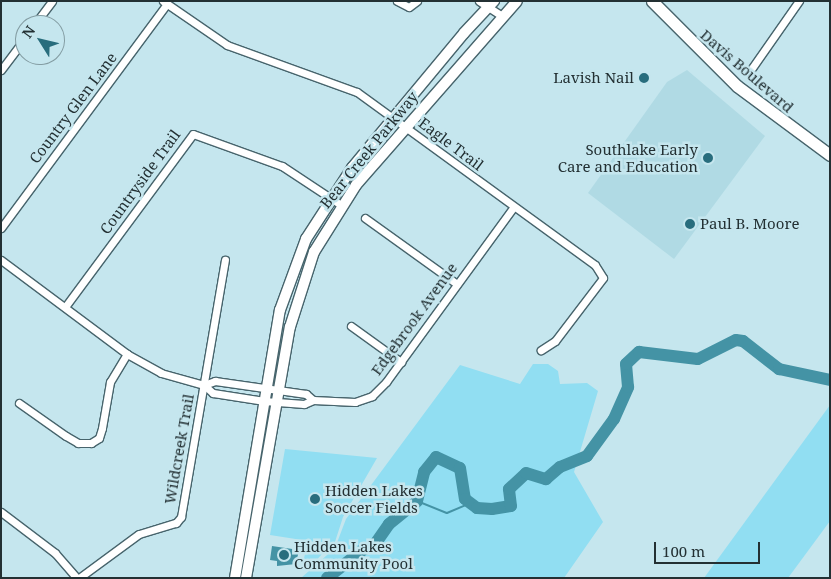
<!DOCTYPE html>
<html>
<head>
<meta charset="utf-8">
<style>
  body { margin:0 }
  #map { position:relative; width:831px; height:579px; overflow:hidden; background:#c5e6ee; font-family:"Noto Serif",serif }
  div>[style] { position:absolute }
  .built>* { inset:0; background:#b0dae4 }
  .green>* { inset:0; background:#91def2 }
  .water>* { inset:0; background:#4493a5 }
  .stream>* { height:2px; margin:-1px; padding:0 1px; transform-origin:1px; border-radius:1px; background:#4493a5 }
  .river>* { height:12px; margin:-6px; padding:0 6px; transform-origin:6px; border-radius:6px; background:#4493a5 }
  .roads { filter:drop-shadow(1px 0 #47646c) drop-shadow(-1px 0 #47646c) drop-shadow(0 1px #47646c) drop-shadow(0 -1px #47646c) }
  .minor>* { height:7px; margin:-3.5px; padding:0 3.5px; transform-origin:3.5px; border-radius:3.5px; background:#fff }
  .secondary>* { height:10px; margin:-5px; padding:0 5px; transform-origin:5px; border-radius:5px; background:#fff }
  .primary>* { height:11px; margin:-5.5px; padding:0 5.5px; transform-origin:5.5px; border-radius:5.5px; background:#fff }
  .dots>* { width:14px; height:14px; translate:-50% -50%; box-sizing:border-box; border:2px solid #c5e6ee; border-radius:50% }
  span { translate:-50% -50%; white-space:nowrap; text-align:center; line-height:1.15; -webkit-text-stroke:5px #c5e6ee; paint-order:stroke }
  .street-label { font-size:15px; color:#233033 }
  .poi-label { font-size:15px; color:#233033 }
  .right { translate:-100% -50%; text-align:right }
  .left { translate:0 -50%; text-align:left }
  .frame { position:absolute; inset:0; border:2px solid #233033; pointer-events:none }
  .north { position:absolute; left:15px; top:15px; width:50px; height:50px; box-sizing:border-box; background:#c5e6ee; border:1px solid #849da3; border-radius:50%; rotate:306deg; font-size:14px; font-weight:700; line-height:20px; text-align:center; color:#233033 }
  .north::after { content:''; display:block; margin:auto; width:18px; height:22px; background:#286d7d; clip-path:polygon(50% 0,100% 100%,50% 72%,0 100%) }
  .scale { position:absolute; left:654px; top:542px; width:106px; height:22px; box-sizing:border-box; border:2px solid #233033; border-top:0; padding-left:6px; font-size:15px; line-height:18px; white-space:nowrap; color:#233033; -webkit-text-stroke:4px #c5e6ee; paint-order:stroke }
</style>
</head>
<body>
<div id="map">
  <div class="built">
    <i style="clip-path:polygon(687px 70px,765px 136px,674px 259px,588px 193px,667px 82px)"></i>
  </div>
  <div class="green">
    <i style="clip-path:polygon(533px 364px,548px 364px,558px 371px,560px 384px,587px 383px,598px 391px,574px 472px,603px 522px,564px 578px,301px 578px,335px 548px,346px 519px,460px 365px,520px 384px)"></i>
    <i style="clip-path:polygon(830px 405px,830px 521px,788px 578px,704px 578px)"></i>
    <i style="clip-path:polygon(285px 449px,377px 458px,343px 517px,334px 545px,270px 535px)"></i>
    <i style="clip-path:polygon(307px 545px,319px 548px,323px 553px,311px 566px,303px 563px)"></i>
  </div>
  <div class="water">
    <i style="clip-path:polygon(272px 546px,299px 550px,296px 564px,277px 566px,277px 561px,270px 560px)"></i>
  </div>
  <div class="stream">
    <i style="left:417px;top:501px;width:32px;rotate:22deg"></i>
    <i style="left:447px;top:513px;width:26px;rotate:-23deg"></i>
  </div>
  <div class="river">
    <i style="left:327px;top:578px;width:47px;rotate:-38.1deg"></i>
    <i style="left:364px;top:549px;width:9px;rotate:-13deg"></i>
    <i style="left:373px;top:547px;width:28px;rotate:-55deg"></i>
    <i style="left:389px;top:524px;width:36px;rotate:-39deg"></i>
    <i style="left:417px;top:501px;width:30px;rotate:-76deg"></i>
    <i style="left:424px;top:472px;width:19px;rotate:-51deg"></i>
    <i style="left:436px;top:457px;width:26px;rotate:25deg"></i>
    <i style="left:460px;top:468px;width:31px;rotate:81deg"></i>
    <i style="left:465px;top:499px;width:15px;rotate:37deg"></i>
    <i style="left:477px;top:508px;width:15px;rotate:4deg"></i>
    <i style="left:492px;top:509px;width:19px;rotate:-9deg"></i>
    <i style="left:511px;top:506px;width:17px;rotate:-97deg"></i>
    <i style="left:509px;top:489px;width:23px;rotate:-43deg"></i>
    <i style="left:526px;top:473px;width:21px;rotate:17deg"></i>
    <i style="left:546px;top:479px;width:18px;rotate:-41deg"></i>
    <i style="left:560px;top:467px;width:29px;rotate:-22deg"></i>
    <i style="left:587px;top:456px;width:46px;rotate:-53.9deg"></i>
    <i style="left:614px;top:419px;width:35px;rotate:-66deg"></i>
    <i style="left:628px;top:387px;width:23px;rotate:-95deg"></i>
    <i style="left:626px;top:364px;width:18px;rotate:-43deg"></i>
    <i style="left:639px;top:352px;width:59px;rotate:6.8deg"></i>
    <i style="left:698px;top:359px;width:42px;rotate:-26.6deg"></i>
    <i style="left:736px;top:340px;width:7px;rotate:8deg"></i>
    <i style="left:743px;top:341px;width:46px;rotate:37.9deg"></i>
    <i style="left:779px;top:369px;width:52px;rotate:12.2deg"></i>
  </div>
  <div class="roads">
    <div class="minor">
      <i style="left:163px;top:1px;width:78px;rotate:34.5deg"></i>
      <i style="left:227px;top:45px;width:138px;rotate:19.9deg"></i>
      <i style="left:357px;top:92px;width:294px;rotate:36deg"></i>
      <i style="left:595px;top:265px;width:15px;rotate:58deg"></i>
      <i style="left:603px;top:278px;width:79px;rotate:127.3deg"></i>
      <i style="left:555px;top:341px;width:17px;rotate:147deg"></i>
      <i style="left:397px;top:1px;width:13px;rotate:27deg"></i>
      <i style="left:409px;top:7px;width:10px;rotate:-37deg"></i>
      <i style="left:479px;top:1px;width:27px;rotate:33deg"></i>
      <i style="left:34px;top:25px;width:30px;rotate:-53deg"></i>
      <i style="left:752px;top:68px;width:82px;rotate:-55deg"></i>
      <i style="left:1px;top:70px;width:40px;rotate:-53deg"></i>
      <i style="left:365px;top:218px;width:113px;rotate:35.7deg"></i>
      <i style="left:1px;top:228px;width:279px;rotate:-53.5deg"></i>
      <i style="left:1px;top:260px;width:157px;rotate:36.7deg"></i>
      <i style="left:127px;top:354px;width:39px;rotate:29deg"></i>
      <i style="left:161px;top:373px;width:45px;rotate:15.6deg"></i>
      <i style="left:204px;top:385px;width:12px;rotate:42deg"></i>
      <i style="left:213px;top:393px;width:52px;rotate:8.9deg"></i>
      <i style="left:264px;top:401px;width:40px;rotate:4.3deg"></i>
      <i style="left:304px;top:404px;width:10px;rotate:-24deg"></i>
      <i style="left:313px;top:400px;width:42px;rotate:2.7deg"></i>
      <i style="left:355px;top:402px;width:18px;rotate:-19deg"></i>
      <i style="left:372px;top:396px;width:20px;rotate:-45deg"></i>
      <i style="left:386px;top:382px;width:215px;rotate:-53.9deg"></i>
      <i style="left:65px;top:307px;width:215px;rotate:-53.5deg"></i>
      <i style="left:193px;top:134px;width:95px;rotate:19.8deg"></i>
      <i style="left:282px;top:166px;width:71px;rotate:33.5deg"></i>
      <i style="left:351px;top:326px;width:62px;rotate:35.8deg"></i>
      <i style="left:204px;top:385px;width:12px;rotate:-20deg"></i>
      <i style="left:215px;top:381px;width:92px;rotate:8.1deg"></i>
      <i style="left:306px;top:394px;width:9px;rotate:41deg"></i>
      <i style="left:19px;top:403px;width:57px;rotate:35.1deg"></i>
      <i style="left:66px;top:436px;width:14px;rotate:30deg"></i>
      <i style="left:78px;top:443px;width:13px"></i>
      <i style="left:91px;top:443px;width:9px;rotate:-32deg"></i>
      <i style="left:99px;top:438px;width:10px;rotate:-73deg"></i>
      <i style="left:102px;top:428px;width:47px;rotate:-80.1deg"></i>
      <i style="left:110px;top:382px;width:33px;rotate:-59deg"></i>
      <i style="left:1px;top:512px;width:68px;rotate:37.2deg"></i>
      <i style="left:55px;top:553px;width:33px;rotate:49deg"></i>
      <i style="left:79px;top:578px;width:74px;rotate:-36.3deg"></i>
      <i style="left:139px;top:534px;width:39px;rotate:-17deg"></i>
      <i style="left:176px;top:523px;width:8px;rotate:-50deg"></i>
      <i style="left:181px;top:517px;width:261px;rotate:-80.3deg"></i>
    </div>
    <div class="secondary">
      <i style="left:235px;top:578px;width:272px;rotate:-80.5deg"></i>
      <i style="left:280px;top:310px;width:76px;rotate:-69.9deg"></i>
      <i style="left:306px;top:239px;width:85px;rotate:-57.1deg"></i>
      <i style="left:352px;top:168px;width:175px;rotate:-50.3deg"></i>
      <i style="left:464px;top:33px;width:44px;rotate:-46.8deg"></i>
      <i style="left:246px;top:578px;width:255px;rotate:-80.1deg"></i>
      <i style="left:290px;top:327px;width:79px;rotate:-72.3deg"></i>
      <i style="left:314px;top:252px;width:79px;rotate:-57.9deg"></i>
      <i style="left:356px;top:185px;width:244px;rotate:-48.8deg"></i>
    </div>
    <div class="primary">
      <i style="left:652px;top:1px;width:120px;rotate:45deg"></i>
      <i style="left:737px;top:86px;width:116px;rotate:36.6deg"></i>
    </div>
  </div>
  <div class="dots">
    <i style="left:644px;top:78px;background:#286d7d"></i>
    <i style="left:708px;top:158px;background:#286d7d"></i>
    <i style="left:690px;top:224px;background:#286d7d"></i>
    <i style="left:315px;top:499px;background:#286d7d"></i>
    <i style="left:284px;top:555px;background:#286d7d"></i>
  </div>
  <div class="street-label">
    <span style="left:747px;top:71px;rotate:41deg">Davis Boulevard</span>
    <span style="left:73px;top:108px;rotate:-53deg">Country Glen Lane</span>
    <span style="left:451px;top:144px;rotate:37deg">Eagle Trail</span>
    <span style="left:369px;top:150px;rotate:-51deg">Bear Creek Parkway</span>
    <span style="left:140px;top:182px;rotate:-54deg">Countryside Trail</span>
    <span style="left:414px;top:319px;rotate:-54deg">Edgebrook Avenue</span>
    <span style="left:179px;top:449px;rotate:-80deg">Wildcreek Trail</span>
  </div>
  <div class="poi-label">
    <span class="right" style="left:634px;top:78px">Lavish Nail</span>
    <span class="right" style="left:698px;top:158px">Southlake Early<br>Care and Education</span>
    <span class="left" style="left:700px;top:224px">Paul B. Moore</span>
    <span class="left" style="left:325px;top:499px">Hidden Lakes<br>Soccer Fields</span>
    <span class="left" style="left:294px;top:555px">Hidden Lakes<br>Community Pool</span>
  </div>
  <div class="frame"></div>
  <div class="north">N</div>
  <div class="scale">100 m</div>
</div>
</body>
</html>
